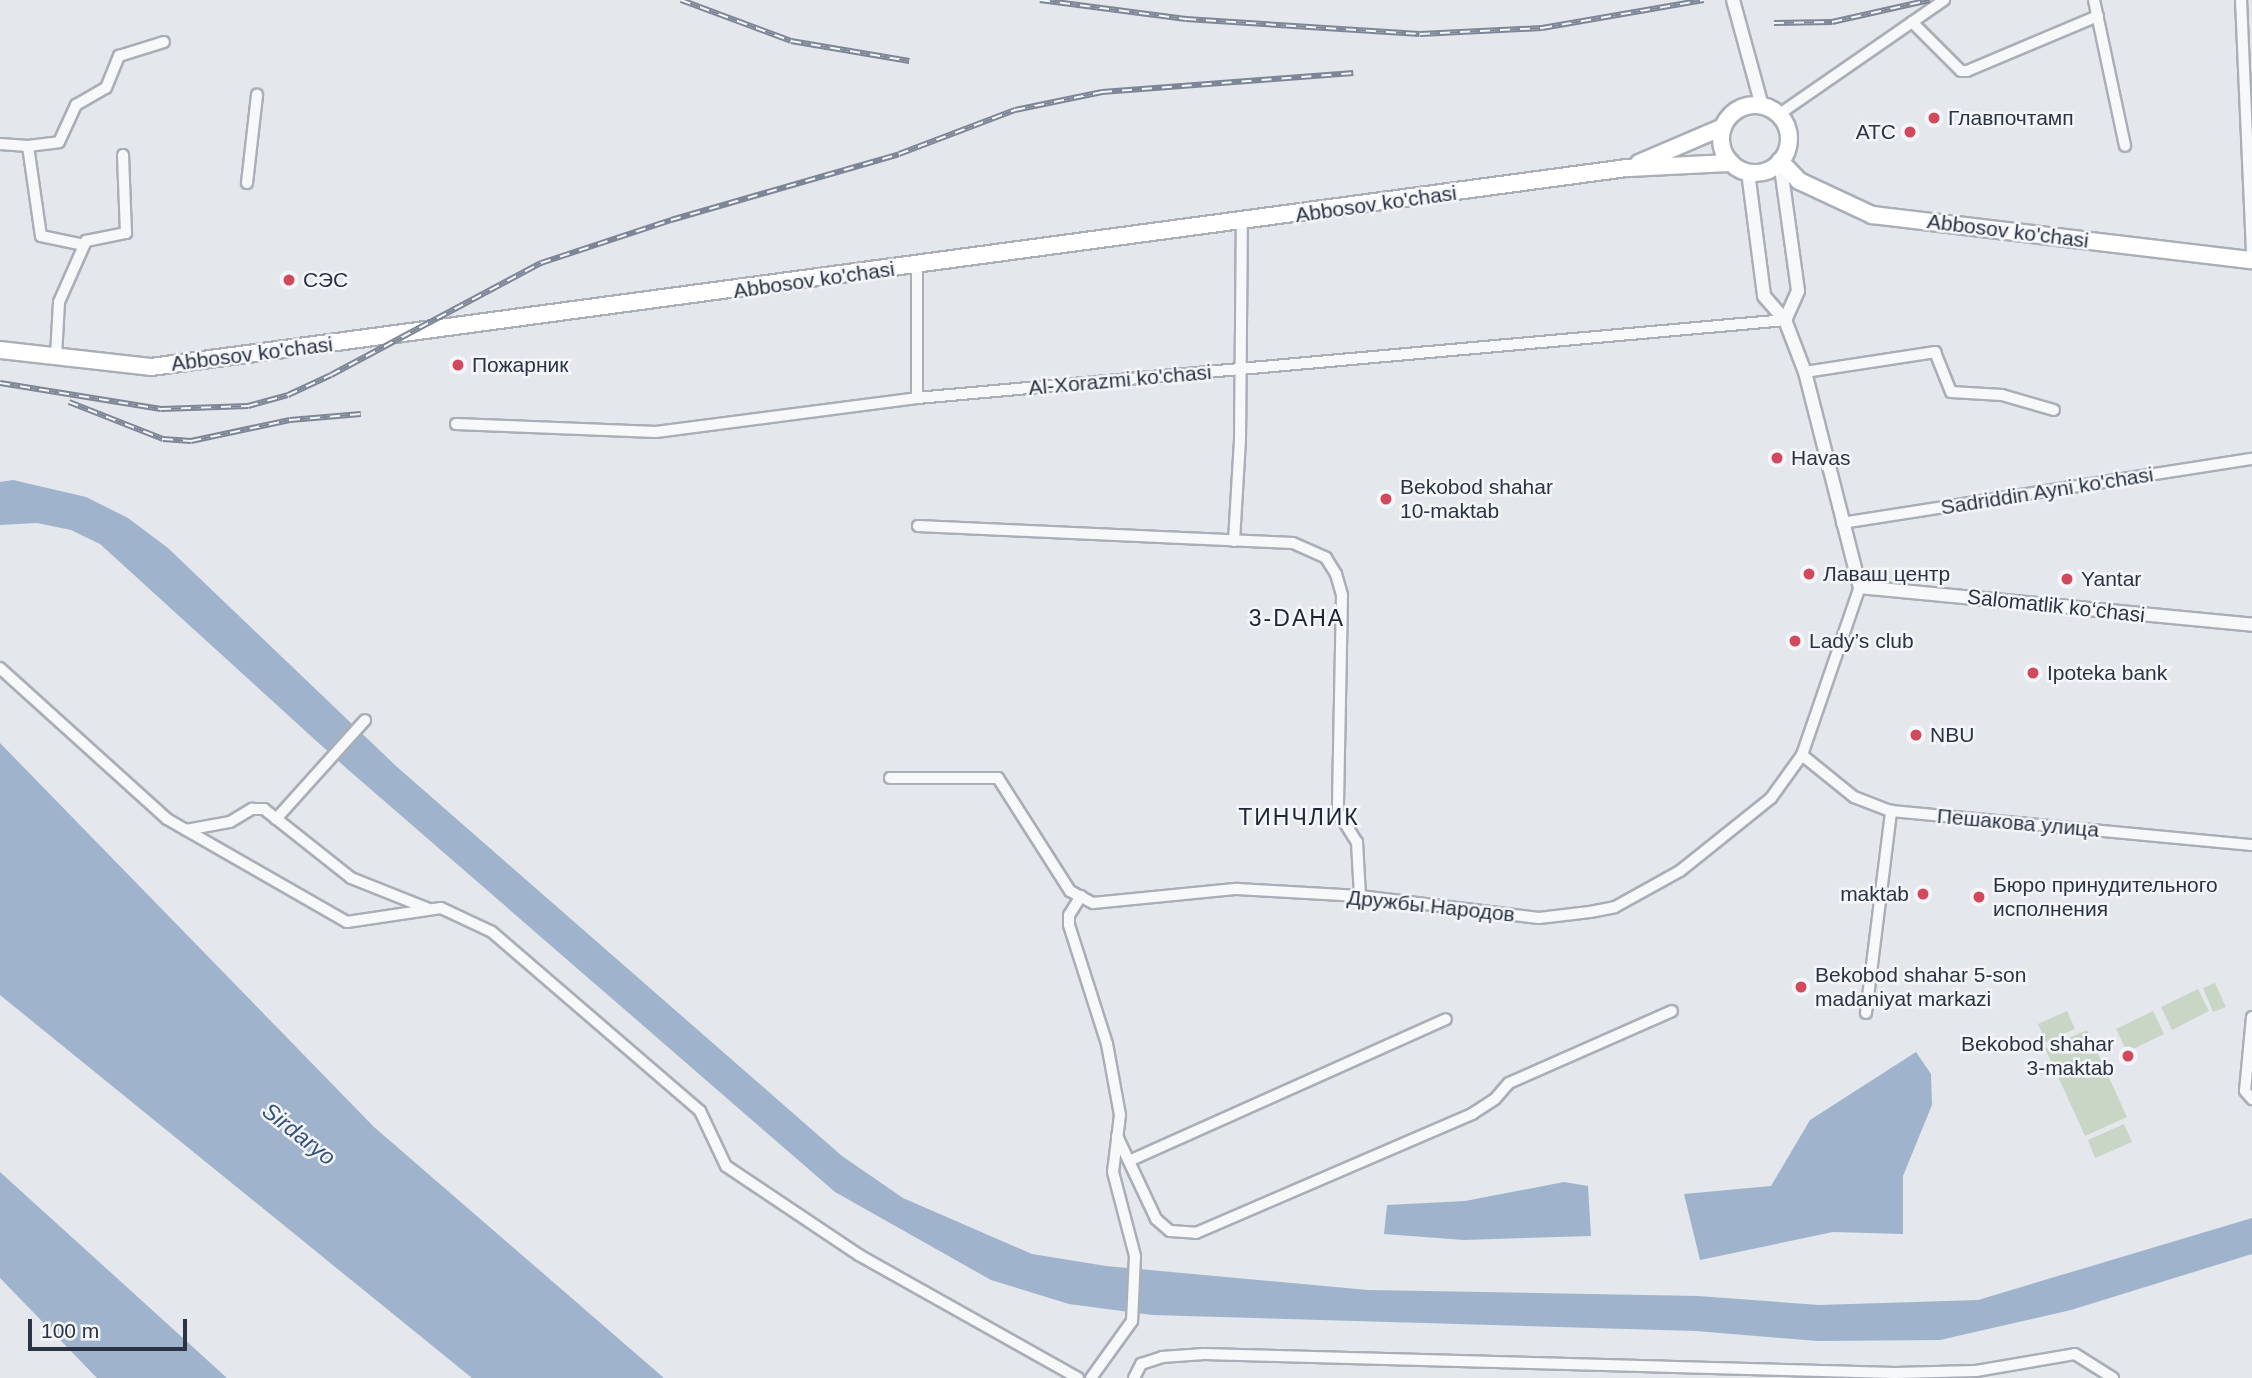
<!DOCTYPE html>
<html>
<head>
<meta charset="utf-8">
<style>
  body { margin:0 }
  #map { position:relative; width:2252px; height:1378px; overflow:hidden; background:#e4e7ec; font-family:Arial,sans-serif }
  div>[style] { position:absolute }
  .green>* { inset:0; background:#c9d6c5 }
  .water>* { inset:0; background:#9fb4cc }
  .roads { filter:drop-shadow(2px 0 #a9aeb7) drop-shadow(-2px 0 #a9aeb7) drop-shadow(0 2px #a9aeb7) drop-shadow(0 -2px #a9aeb7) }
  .minor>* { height:10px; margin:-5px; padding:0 5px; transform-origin:5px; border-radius:5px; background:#f7f8fa }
  .tertiary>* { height:12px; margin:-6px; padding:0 6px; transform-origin:6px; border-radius:6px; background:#f7f8fa }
  .primary>* { height:16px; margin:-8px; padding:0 8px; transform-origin:8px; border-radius:8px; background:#fff }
  .primary>.ring { margin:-8px; padding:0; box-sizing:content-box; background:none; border:16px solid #fff; border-radius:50% }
  .rail>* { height:6px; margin-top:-3px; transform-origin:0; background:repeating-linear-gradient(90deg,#f4f6f9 0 10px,#7d8696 0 20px); box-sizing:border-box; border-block:2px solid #7d8696 }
  .dots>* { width:19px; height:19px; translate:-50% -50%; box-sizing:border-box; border:4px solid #f4f6f9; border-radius:50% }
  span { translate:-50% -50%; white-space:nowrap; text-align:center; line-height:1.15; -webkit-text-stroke:5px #f4f6f9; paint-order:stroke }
  .poi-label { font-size:21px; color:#2b3445 }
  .left { translate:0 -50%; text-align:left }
  .right { translate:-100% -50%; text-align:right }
  .street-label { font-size:21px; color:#2b3445 }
  .neighbourhood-label { font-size:23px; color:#1d2536; letter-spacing:2px }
  .water-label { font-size:23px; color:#34527a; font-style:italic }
  .scale { position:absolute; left:28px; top:1319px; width:159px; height:32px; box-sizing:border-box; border:4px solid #2b3445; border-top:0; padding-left:9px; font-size:21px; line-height:24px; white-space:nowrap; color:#2b3445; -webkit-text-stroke:5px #f4f6f9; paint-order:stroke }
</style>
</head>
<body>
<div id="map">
  <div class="green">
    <i style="clip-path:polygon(2215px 983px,2226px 1007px,2213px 1012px,2203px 988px)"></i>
    <i style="clip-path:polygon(2198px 989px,2209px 1011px,2172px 1030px,2161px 1007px)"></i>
    <i style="clip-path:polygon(2067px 1011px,2075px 1029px,2046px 1042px,2038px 1024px)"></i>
    <i style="clip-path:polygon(2153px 1011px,2164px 1034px,2127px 1052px,2116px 1029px)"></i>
    <i style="clip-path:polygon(2087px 1030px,2127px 1117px,2085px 1136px,2045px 1048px)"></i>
    <i style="clip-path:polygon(2124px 1124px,2132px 1142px,2095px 1158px,2088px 1140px)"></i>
  </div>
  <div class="water">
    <i style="clip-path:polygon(13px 480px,86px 497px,128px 518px,168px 548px,396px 766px,842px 1156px,903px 1198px,1032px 1254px,1106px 1266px,1368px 1290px,1698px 1296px,1819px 1305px,1978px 1300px,2252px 1218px,2252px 1254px,2071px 1310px,1940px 1340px,1818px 1341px,1696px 1331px,1152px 1315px,1069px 1304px,991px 1280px,835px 1192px,345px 767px,100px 544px,71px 530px,37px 523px,0 525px,0 482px)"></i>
    <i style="clip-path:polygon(0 743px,374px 1127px,664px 1378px,472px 1378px,0 995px)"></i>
    <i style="clip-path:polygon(1916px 1052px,1931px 1074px,1932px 1105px,1903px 1176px,1903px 1234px,1833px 1232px,1700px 1260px,1684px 1194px,1771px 1186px,1810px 1120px)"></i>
    <i style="clip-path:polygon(0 1172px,227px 1378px,97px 1378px,0 1278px)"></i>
    <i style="clip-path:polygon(1564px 1182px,1588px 1186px,1591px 1236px,1464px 1240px,1384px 1234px,1387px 1205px,1465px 1201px)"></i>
  </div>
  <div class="roads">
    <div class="minor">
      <i style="left:2094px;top:0;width:149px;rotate:78deg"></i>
      <i style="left:2241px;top:0;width:253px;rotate:87.5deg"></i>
      <i style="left:1912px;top:22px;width:69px;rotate:45deg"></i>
      <i style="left:1961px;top:71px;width:6px"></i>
      <i style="left:1967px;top:71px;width:142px;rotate:-22.8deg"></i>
      <i style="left:1778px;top:115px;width:202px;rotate:-34.7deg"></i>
      <i style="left:0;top:144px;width:28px;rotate:4deg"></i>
      <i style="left:28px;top:146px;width:91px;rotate:81.8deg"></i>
      <i style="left:41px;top:236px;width:44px;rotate:11.8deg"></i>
      <i style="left:28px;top:146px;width:31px;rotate:-7deg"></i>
      <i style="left:59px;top:142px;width:41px;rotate:-65.3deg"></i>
      <i style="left:76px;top:105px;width:34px;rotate:-30deg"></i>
      <i style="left:106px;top:88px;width:35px;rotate:-68deg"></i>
      <i style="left:119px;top:56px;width:47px;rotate:-17.3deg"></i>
      <i style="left:247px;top:183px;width:89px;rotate:-83.5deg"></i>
      <i style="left:56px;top:356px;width:54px;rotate:-86.8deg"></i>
      <i style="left:59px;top:302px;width:67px;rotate:-66.1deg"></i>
      <i style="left:86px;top:241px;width:41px;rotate:-11.3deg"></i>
      <i style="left:126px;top:233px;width:78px;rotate:-92.2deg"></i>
      <i style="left:1805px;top:372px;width:132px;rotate:-8.7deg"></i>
      <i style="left:1935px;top:352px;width:43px;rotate:68.2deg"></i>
      <i style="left:1951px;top:392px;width:51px;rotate:3.4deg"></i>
      <i style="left:2002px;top:395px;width:54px;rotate:16.1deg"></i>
      <i style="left:917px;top:398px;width:132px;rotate:-90deg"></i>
      <i style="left:456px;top:424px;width:200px;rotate:2.3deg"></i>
      <i style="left:656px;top:432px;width:263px;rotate:-7.4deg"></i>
      <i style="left:917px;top:398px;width:871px;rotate:-5.13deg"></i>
      <i style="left:1842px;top:523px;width:415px;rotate:-8.9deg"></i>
      <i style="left:918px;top:526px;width:375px;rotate:2.6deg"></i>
      <i style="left:1293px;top:543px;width:36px;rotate:24deg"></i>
      <i style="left:1326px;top:558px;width:19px;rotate:58deg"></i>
      <i style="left:1336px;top:574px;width:22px;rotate:74deg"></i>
      <i style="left:1342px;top:595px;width:217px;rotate:91.1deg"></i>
      <i style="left:1338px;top:812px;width:36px;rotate:58deg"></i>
      <i style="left:1357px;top:842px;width:54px;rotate:86.8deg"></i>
      <i style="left:1234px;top:541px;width:101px;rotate:-86.6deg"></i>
      <i style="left:1240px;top:440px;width:218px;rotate:-89.5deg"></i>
      <i style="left:0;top:668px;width:225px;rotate:42.1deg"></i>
      <i style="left:167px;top:819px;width:207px;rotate:29.8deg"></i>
      <i style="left:347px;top:922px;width:95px;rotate:-8.5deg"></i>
      <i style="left:441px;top:908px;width:56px;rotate:25.2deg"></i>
      <i style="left:492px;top:932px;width:274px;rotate:40.7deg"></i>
      <i style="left:700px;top:1111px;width:61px;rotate:64.7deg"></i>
      <i style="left:726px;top:1166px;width:160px;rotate:33.8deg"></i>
      <i style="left:859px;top:1255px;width:251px;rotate:29.3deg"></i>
      <i style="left:1802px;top:755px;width:67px;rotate:38.9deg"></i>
      <i style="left:1854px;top:797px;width:40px;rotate:21deg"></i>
      <i style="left:1891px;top:811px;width:363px;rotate:5.4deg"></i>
      <i style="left:890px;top:778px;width:108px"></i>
      <i style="left:998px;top:778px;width:134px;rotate:57.5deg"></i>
      <i style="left:1070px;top:891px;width:26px;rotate:28deg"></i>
      <i style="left:1093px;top:903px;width:145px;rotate:-5.6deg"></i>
      <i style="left:1237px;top:889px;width:123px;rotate:3.3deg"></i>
      <i style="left:1360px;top:896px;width:180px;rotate:7deg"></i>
      <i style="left:1539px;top:918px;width:51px;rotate:-6.7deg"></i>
      <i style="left:1590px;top:912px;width:25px;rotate:-11deg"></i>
      <i style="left:1615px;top:907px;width:74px;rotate:-29deg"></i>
      <i style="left:1680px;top:871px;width:117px;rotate:-38.7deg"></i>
      <i style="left:1771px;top:798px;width:53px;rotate:-54.2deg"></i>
      <i style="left:1802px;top:755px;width:178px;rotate:-71deg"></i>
      <i style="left:276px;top:819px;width:133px;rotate:-48deg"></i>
      <i style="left:186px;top:830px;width:45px;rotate:-10.3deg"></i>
      <i style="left:230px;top:822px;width:26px;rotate:-31deg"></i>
      <i style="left:252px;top:809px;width:12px"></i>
      <i style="left:264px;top:809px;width:111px;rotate:38.4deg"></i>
      <i style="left:351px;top:878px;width:84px;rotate:21.7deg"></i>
      <i style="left:1081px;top:896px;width:22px;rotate:122deg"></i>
      <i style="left:1069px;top:915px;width:10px;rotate:90deg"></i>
      <i style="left:1069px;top:925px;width:125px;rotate:72.3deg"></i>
      <i style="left:1107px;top:1044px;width:72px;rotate:79.6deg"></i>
      <i style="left:1120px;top:1115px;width:57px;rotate:97deg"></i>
      <i style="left:1113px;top:1172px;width:87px;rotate:75.3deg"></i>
      <i style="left:1135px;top:1256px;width:65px;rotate:92.6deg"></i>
      <i style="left:1132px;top:1321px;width:70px;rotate:125.7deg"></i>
      <i style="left:1866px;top:1013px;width:204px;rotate:-82.9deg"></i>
      <i style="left:2252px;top:1017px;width:74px;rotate:95.4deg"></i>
      <i style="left:2245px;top:1091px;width:11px;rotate:49deg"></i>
      <i style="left:1117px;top:1136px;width:92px;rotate:64.8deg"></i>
      <i style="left:1156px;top:1219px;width:18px;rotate:41deg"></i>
      <i style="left:1170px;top:1231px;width:26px;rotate:4deg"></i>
      <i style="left:1196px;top:1233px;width:301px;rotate:-23.3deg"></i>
      <i style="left:1472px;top:1114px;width:27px;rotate:-33deg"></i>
      <i style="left:1495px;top:1099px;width:21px;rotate:-49deg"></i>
      <i style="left:1509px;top:1083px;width:178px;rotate:-23.8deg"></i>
      <i style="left:1129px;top:1161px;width:347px;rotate:-24.1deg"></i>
      <i style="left:1134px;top:1378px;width:16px;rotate:-63deg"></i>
      <i style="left:1141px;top:1364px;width:22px;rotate:-18deg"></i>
      <i style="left:1162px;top:1357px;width:42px;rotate:-4.1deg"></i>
      <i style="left:1204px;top:1354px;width:691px;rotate:1.58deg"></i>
      <i style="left:1895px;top:1373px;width:81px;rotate:-1.4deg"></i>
      <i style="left:1976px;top:1371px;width:100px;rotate:-9.7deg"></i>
      <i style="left:2075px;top:1354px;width:45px;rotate:32.3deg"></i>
    </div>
    <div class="tertiary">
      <i style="left:1733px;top:0;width:110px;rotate:74.7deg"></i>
      <i style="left:1780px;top:161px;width:131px;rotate:82.1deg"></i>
      <i style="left:1798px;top:291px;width:32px;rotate:114deg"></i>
      <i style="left:1748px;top:172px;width:125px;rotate:82.6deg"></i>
      <i style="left:1764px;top:296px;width:32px;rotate:49deg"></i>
      <i style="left:1785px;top:320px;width:56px;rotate:69deg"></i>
      <i style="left:1805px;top:372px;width:222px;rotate:75.7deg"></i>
      <i style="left:1860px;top:587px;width:394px;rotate:5.5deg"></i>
    </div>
    <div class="primary">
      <i class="ring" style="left:1721px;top:105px;width:52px;height:52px"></i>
      <i style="left:1780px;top:161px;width:28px;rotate:46deg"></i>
      <i style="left:1799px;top:181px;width:81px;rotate:25deg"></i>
      <i style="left:1872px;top:215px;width:383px;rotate:6.8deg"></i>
      <i style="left:1639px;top:163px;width:91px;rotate:-23.2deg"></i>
      <i style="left:0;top:350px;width:152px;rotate:6.4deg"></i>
      <i style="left:151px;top:367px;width:1489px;rotate:-7.68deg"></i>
      <i style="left:1627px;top:168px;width:104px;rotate:-2.8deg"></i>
    </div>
  </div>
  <div class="rail">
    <i style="left:681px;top:0;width:117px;rotate:20.4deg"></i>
    <i style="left:791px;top:41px;width:120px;rotate:9.6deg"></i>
    <i style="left:1040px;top:0;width:147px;rotate:7.4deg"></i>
    <i style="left:1186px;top:19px;width:234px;rotate:3.7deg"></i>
    <i style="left:1420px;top:34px;width:122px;rotate:-2.8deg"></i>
    <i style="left:1542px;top:28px;width:164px;rotate:-9.8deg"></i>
    <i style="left:1774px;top:23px;width:58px;rotate:-1deg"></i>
    <i style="left:1832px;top:22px;width:100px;rotate:-12.7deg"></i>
    <i style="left:0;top:383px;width:163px;rotate:9.2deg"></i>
    <i style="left:161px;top:409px;width:87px;rotate:-2deg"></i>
    <i style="left:248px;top:406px;width:41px;rotate:-15.4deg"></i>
    <i style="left:288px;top:395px;width:47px;rotate:-24.9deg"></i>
    <i style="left:331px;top:375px;width:238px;rotate:-28.1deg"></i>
    <i style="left:541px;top:263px;width:137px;rotate:-18.3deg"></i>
    <i style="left:671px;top:220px;width:237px;rotate:-16.1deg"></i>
    <i style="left:899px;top:154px;width:124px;rotate:-20.8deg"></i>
    <i style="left:1015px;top:110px;width:89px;rotate:-11.7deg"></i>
    <i style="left:1102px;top:92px;width:252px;rotate:-4.3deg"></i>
    <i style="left:69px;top:402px;width:101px;rotate:21.5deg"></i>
    <i style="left:163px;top:439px;width:28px;rotate:4deg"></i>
    <i style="left:191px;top:441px;width:101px;rotate:-12deg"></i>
    <i style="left:290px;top:420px;width:71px;rotate:-4.8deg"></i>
  </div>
  <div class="dots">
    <i style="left:1934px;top:118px;background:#d1495b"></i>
    <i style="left:1910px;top:132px;background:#d1495b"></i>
    <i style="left:289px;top:280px;background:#d1495b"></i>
    <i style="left:458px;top:365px;background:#d1495b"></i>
    <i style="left:1777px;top:458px;background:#d1495b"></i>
    <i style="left:1386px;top:499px;background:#d1495b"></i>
    <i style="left:1809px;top:574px;background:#d1495b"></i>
    <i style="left:2067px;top:579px;background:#d1495b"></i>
    <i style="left:1795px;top:641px;background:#d1495b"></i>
    <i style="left:2033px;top:673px;background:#d1495b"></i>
    <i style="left:1916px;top:735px;background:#d1495b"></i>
    <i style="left:1923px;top:894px;background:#d1495b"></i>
    <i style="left:1979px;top:897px;background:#d1495b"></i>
    <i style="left:1801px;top:987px;background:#d1495b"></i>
    <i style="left:2128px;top:1056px;background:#d1495b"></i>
  </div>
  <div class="poi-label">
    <span class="left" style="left:1948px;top:118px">Главпочтамп</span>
    <span class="right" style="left:1896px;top:132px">АТС</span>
    <span class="left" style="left:303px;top:280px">СЭС</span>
    <span class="left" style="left:472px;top:365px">Пожарник</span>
    <span class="left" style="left:1791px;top:458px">Havas</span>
    <span class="left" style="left:1400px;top:499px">Bekobod shahar<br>10-maktab</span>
    <span class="left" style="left:1823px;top:574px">Лаваш центр</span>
    <span class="left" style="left:2081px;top:579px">Yantar</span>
    <span class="left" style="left:1809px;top:641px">Lady’s club</span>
    <span class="left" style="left:2047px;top:673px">Ipoteka bank</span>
    <span class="left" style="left:1930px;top:735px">NBU</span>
    <span class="left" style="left:1993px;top:897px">Бюро принудительного<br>исполнения</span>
    <span class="right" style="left:1909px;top:894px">maktab</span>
    <span class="left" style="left:1815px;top:987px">Bekobod shahar 5-son<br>madaniyat markazi</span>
    <span class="right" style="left:2114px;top:1056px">Bekobod shahar<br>3-maktab</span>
  </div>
  <div class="street-label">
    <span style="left:1376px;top:204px;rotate:-8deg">Abbosov ko'chasi</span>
    <span style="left:2008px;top:231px;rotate:7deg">Abbosov ko'chasi</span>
    <span style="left:814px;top:280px;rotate:-8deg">Abbosov ko'chasi</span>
    <span style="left:252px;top:354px;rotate:-7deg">Abbosov ko'chasi</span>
    <span style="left:1120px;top:380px;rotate:-5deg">Al-Xorazmi ko'chasi</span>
    <span style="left:2047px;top:491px;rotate:-9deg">Sadriddin Ayni ko'chasi</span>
    <span style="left:2056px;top:606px;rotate:6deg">Salomatlik ko‘chasi</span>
    <span style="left:2018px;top:823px;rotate:5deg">Пешакова улица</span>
    <span style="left:1431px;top:906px;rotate:6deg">Дружбы Народов</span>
  </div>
  <div class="neighbourhood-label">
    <span style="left:1297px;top:618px">3-DAHA</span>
    <span style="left:1299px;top:817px">ТИНЧЛИК</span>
  </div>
  <div class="water-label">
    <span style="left:299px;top:1134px;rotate:38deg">Sirdaryo</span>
  </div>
  <div class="scale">100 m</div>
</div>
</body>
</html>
